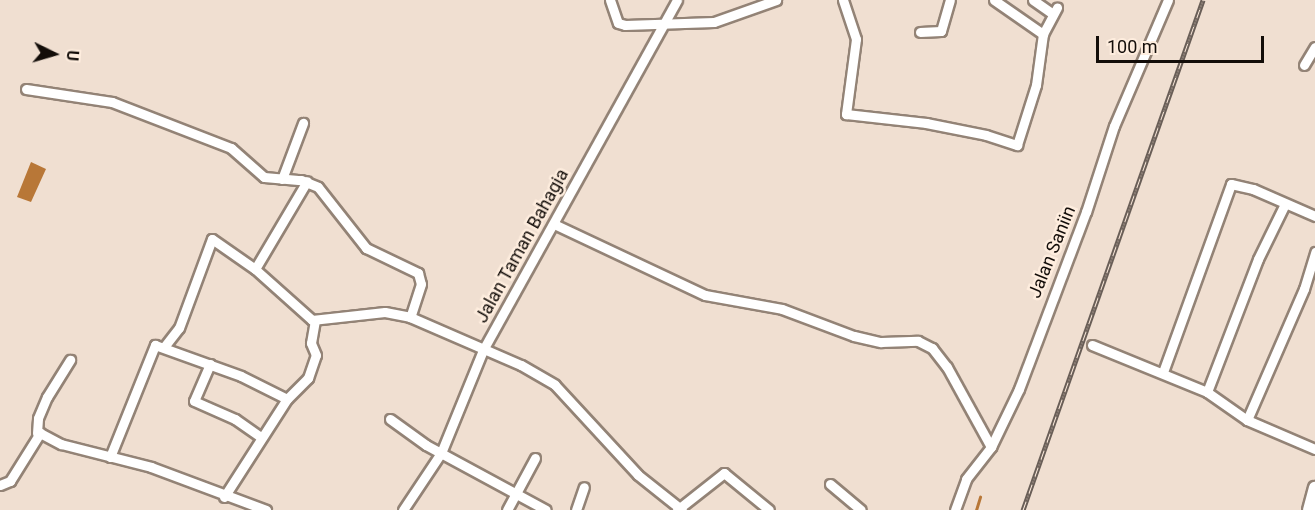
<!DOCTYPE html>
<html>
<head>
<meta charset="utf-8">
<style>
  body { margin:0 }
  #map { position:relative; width:1315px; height:510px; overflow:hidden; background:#f0dfd1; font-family:Roboto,sans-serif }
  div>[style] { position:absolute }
  .water>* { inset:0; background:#b87737 }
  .stream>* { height:3px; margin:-1.5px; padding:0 1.5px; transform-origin:1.5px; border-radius:1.5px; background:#b87737 }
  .roads { filter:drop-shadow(2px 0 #938376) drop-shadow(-2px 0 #938376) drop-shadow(0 2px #938376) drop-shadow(0 -2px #938376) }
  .minor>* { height:9px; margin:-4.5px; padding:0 4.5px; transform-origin:4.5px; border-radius:4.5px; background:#fff }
  .secondary>* { height:12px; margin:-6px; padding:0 6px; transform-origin:6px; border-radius:6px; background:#fff }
  .rail>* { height:5px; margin-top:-2.5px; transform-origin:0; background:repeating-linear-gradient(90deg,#feedde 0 9px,#695e57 0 18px); box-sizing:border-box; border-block:2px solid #695e57 }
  span { translate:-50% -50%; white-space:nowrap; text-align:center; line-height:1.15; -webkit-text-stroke:5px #feedde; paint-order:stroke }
  .street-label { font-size:18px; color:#130d09 }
  .north { position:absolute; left:24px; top:24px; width:60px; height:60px; -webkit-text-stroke:4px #feedde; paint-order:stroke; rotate:95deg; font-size:16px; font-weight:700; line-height:24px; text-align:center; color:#130d09 }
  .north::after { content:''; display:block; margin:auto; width:21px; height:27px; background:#130d09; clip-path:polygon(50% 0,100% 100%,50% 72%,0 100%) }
  .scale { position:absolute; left:1096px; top:36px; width:168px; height:27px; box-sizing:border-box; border:3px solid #130d09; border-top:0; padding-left:8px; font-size:18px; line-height:21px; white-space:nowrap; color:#130d09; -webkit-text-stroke:4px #feedde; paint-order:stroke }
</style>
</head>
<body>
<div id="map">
  <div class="water">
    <i style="clip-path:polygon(31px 162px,46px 169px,31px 202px,17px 197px)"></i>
  </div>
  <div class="stream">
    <i style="left:976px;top:510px;width:14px;rotate:-73deg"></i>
  </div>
  <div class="roads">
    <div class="minor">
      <i style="left:610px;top:0;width:24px;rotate:71deg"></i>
      <i style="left:618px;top:23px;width:7px;rotate:16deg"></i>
      <i style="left:625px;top:25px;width:89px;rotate:-1.9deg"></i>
      <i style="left:714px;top:22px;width:66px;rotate:-19.5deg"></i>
      <i style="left:843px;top:0;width:41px;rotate:71.6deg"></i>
      <i style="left:856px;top:39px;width:76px;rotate:97.6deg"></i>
      <i style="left:846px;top:114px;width:81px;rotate:6.4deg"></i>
      <i style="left:926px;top:123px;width:61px;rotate:11.3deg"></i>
      <i style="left:986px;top:135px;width:33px;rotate:18deg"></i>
      <i style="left:1017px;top:145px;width:63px;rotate:-72.4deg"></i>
      <i style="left:1036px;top:85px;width:51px;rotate:-82.2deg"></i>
      <i style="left:1043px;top:34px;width:30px;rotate:-62deg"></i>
      <i style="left:994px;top:0;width:60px;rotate:34.8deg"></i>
      <i style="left:1033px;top:0;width:24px;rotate:35deg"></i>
      <i style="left:920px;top:32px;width:21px;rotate:-3deg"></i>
      <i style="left:941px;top:31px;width:32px;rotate:-74deg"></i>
      <i style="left:1304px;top:65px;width:21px;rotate:-59deg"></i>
      <i style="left:26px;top:89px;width:87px;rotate:8.6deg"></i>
      <i style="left:112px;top:102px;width:128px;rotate:21.1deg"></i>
      <i style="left:231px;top:148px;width:44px;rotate:41.3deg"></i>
      <i style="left:264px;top:177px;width:37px;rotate:5deg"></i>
      <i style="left:301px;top:180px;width:18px;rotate:22deg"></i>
      <i style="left:318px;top:187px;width:78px;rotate:51.8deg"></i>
      <i style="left:366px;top:248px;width:58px;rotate:25.7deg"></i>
      <i style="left:418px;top:273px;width:11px;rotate:75deg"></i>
      <i style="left:421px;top:284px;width:35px;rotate:108deg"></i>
      <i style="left:410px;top:317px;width:121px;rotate:23.4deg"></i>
      <i style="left:521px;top:365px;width:39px;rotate:30deg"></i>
      <i style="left:555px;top:385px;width:122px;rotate:47.3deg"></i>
      <i style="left:638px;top:475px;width:56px;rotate:38.5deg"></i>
      <i style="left:282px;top:179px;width:60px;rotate:-69.4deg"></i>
      <i style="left:554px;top:224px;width:167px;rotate:25.2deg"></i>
      <i style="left:705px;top:295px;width:78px;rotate:10.3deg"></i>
      <i style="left:782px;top:309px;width:77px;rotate:20.6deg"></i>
      <i style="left:854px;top:336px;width:28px;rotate:13deg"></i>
      <i style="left:881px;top:342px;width:37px;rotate:-2deg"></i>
      <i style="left:918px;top:341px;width:16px;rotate:27deg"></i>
      <i style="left:932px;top:348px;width:24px;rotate:52deg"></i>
      <i style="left:947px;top:367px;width:91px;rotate:61.2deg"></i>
      <i style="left:255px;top:269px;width:102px;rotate:-59.4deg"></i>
      <i style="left:1092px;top:345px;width:124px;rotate:22.2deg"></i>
      <i style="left:1207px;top:392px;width:49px;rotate:35deg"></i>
      <i style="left:1247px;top:420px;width:74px;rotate:23.1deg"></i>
      <i style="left:164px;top:347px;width:24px;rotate:-52deg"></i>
      <i style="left:179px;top:328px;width:95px;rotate:-69.7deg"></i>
      <i style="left:212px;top:239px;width:52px;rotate:34.9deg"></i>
      <i style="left:255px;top:269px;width:76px;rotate:41.8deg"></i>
      <i style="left:312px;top:320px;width:73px;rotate:-6.3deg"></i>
      <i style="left:385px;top:312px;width:25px;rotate:11deg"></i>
      <i style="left:210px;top:364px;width:40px;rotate:113.4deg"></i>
      <i style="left:194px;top:401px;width:45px;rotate:23.7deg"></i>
      <i style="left:235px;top:419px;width:32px;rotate:35deg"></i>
      <i style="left:1163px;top:372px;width:200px;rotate:-70.1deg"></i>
      <i style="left:1231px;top:184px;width:23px;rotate:13deg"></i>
      <i style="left:1253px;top:189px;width:68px;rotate:23.5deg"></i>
      <i style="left:1207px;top:392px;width:142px;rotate:-69deg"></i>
      <i style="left:1258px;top:259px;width:61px;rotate:-63.9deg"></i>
      <i style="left:390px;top:419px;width:44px;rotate:35.8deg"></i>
      <i style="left:426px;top:445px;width:136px;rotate:28.4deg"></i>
      <i style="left:1247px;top:420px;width:143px;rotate:-66.5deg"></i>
      <i style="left:1304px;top:289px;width:39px;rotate:-73deg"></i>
      <i style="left:37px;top:433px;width:15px;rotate:-86deg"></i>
      <i style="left:38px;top:418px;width:23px;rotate:-67deg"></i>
      <i style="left:47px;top:397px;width:44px;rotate:-58.1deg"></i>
      <i style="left:110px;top:457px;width:121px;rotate:-68.1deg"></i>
      <i style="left:155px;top:345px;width:91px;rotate:19.8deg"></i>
      <i style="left:241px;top:376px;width:51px;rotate:26.6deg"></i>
      <i style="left:830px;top:484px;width:40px;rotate:40deg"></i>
      <i style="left:0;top:485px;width:11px;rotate:-22deg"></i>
      <i style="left:10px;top:481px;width:57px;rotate:-58deg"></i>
      <i style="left:40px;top:433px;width:24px;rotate:28deg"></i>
      <i style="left:61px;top:444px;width:93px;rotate:14.3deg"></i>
      <i style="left:151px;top:467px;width:123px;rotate:20.5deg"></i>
      <i style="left:224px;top:497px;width:117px;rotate:-57.3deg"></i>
      <i style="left:287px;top:399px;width:30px;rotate:-45deg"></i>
      <i style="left:308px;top:378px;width:24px;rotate:-71deg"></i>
      <i style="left:316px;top:355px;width:13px;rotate:-113deg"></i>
      <i style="left:311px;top:343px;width:22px;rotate:-80deg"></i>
      <i style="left:403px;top:510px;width:69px;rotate:-56.3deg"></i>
      <i style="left:441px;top:453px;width:111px;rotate:-67.8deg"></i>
      <i style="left:483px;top:350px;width:400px;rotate:-61deg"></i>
      <i style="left:507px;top:510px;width:59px;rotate:-61.7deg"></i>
      <i style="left:576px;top:510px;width:24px;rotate:-71deg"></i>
      <i style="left:677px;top:510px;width:60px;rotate:-38.2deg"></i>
      <i style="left:724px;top:473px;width:58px;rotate:39.4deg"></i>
      <i style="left:955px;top:510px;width:33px;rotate:-70deg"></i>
      <i style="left:966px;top:479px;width:41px;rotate:-52deg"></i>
      <i style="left:991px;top:447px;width:64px;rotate:-64.2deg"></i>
      <i style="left:1019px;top:389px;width:189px;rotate:-69.3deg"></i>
      <i style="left:1086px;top:212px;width:90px;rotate:-72deg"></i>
      <i style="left:1114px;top:126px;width:137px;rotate:-66.8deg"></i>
    </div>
    <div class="secondary">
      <i style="left:1309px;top:510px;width:23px;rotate:-75deg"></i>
    </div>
  </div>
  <div class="rail">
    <i style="left:1023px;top:510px;width:541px;rotate:-70.56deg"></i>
  </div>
  <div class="street-label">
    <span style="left:522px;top:246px;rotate:-61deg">Jalan Taman Bahagia</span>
    <span style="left:1052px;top:252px;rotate:-68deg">Jalan Saniin</span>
  </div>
  <div class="north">U</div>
  <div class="scale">100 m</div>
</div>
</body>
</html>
